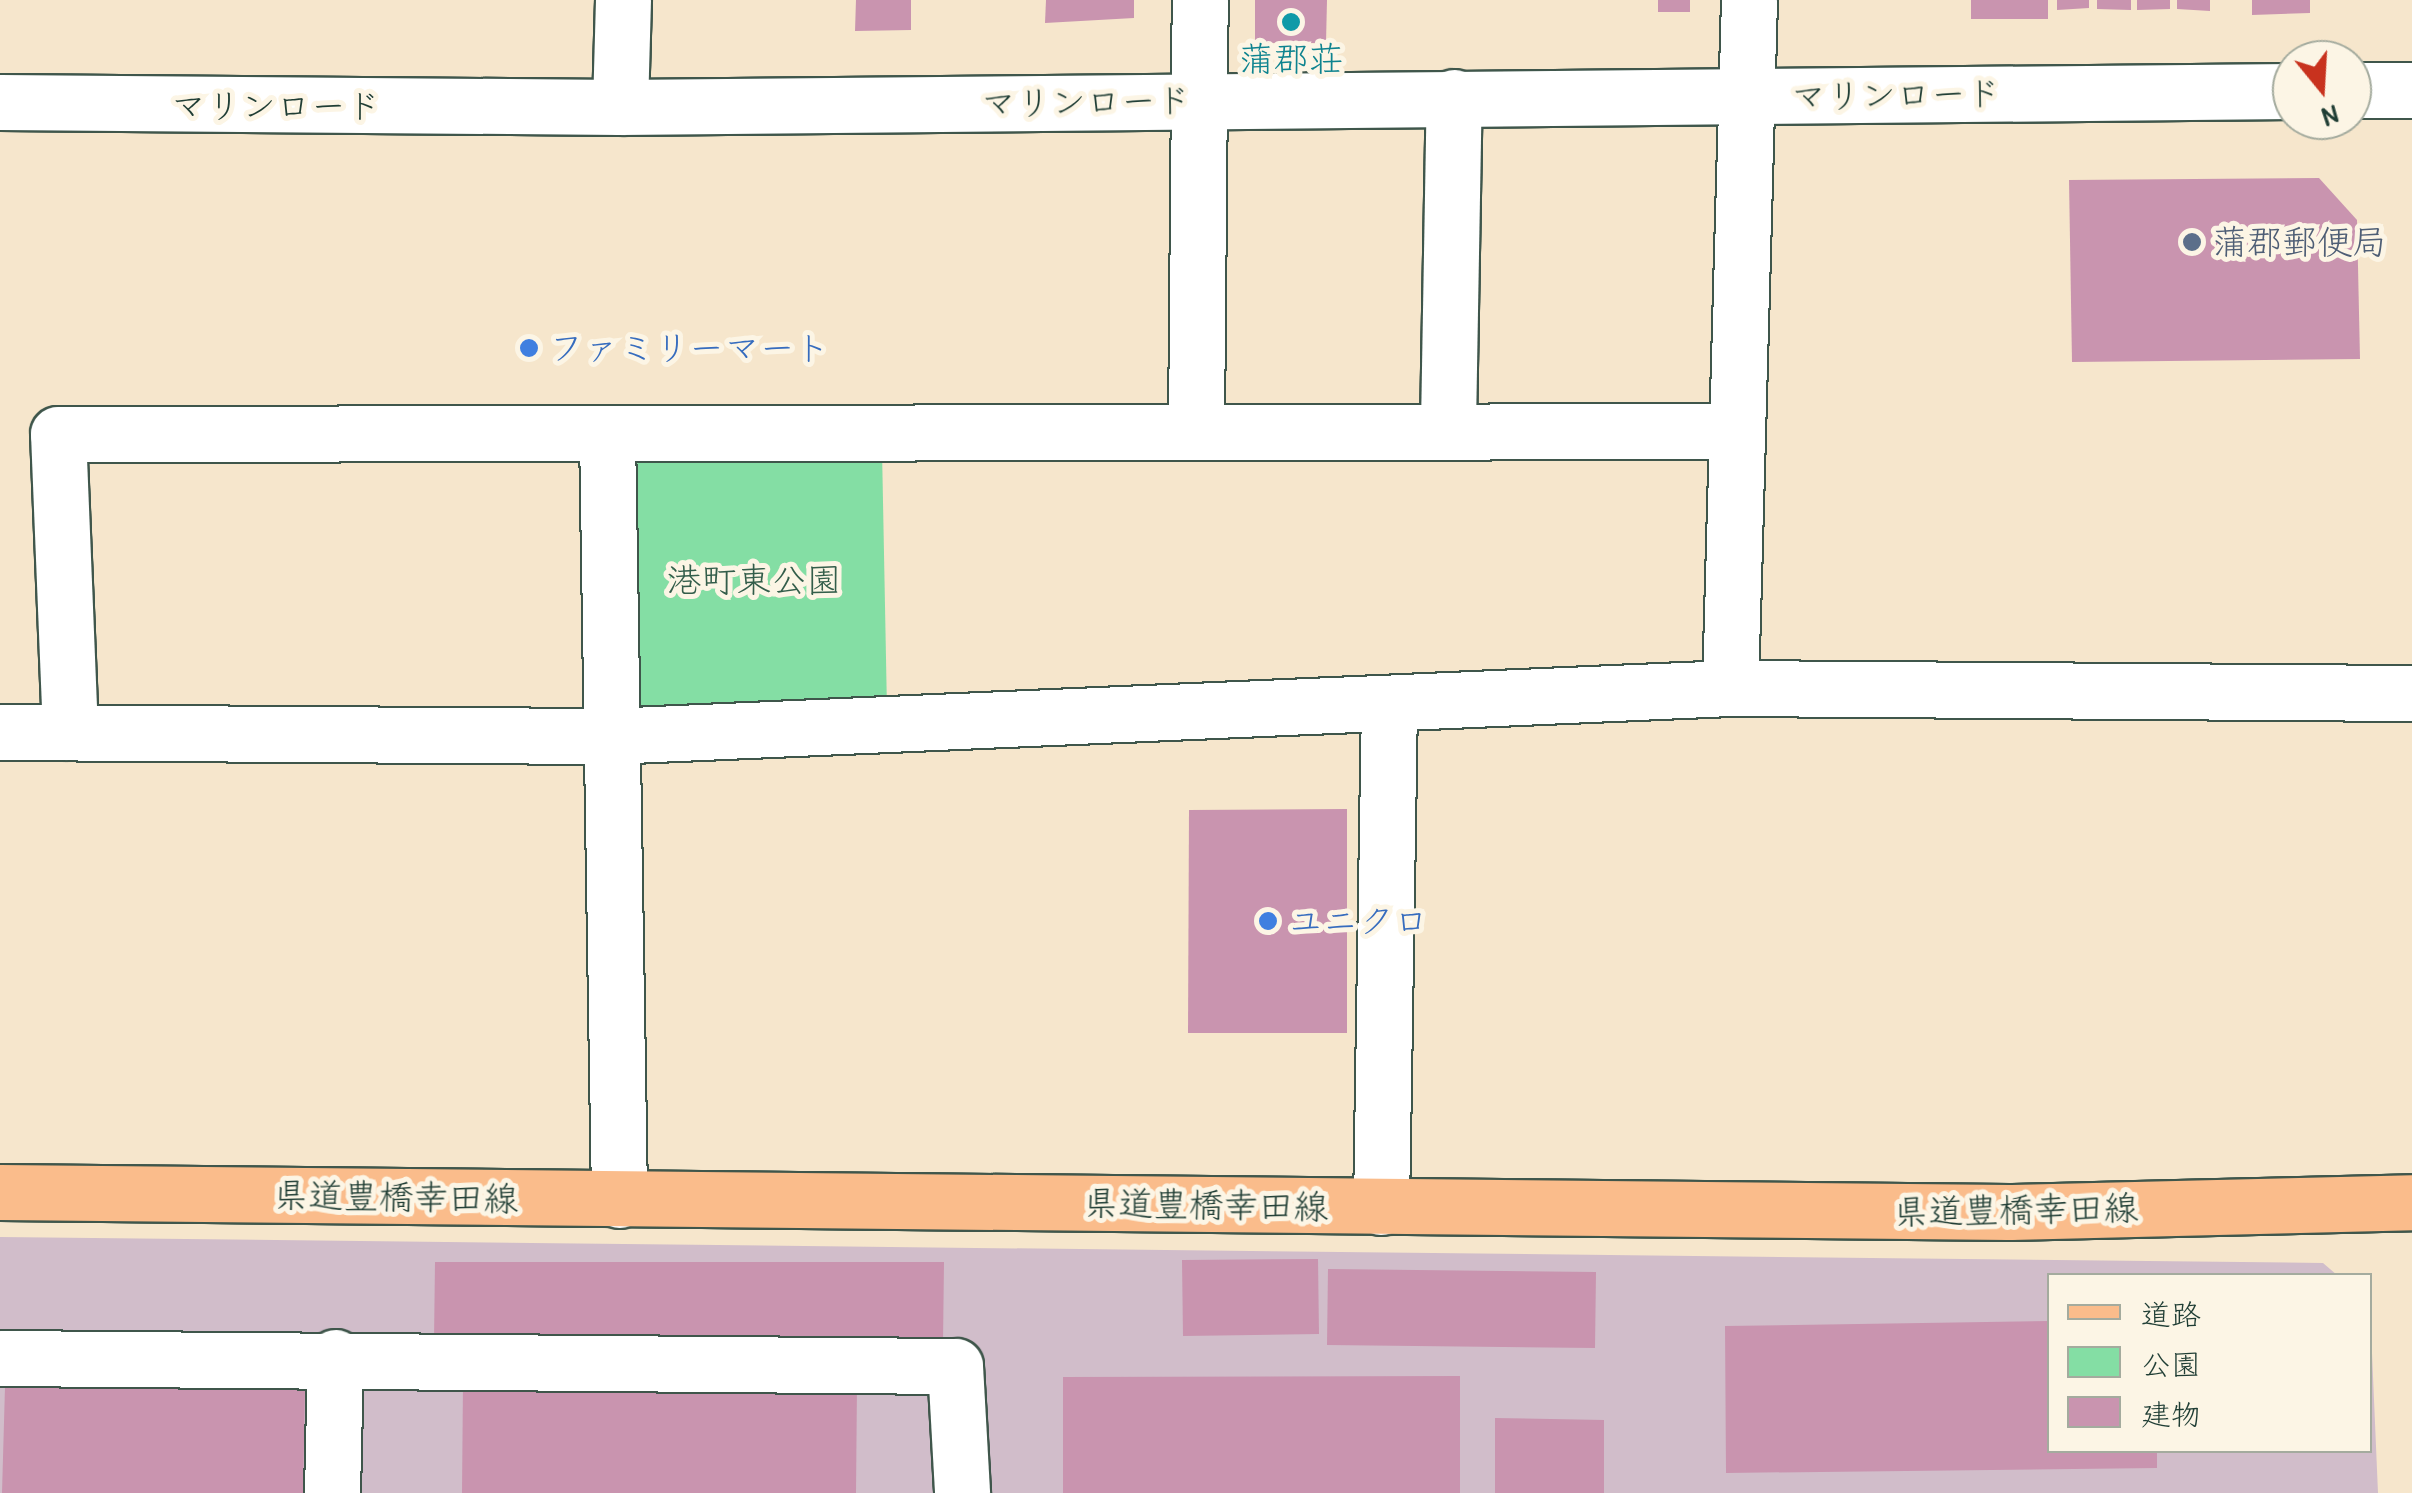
<!DOCTYPE html>
<html>
<head>
<meta charset="utf-8">
<style>
  body { margin:0 }
  #map { position:relative; width:2412px; height:1493px; overflow:hidden; background:#f6e6cc; font-family:"Patrick Hand","Klee One",sans-serif }
  div>[style] { position:absolute }
  .industrial>* { inset:0; background:#d1bdca }
  .green>* { inset:0; background:#84dea4 }
  .building>* { inset:0; background:#c994af }
  .roads { filter:drop-shadow(2px 0 #3f564b) drop-shadow(-2px 0 #3f564b) drop-shadow(0 2px #3f564b) drop-shadow(0 -2px #3f564b) }
  .minor>* { height:55px; margin:-27.5px; padding:0 27.5px; transform-origin:27.5px; border-radius:27.5px; background:#fff }
  .major>* { height:55px; margin:-27.5px; padding:0 27.5px; transform-origin:27.5px; border-radius:27.5px; background:#fabc8b }
  .dots>* { width:28px; height:28px; translate:-50% -50%; box-sizing:border-box; border:5px solid #fcf5e5; border-radius:50% }
  span { translate:-50% -50%; white-space:nowrap; text-align:center; line-height:1.15; -webkit-text-stroke:10px #fcf5e5; paint-order:stroke }
  .culture-label { font-size:35px; color:#0d838f }
  .street-label { font-size:35px; color:#1f3d34 }
  .service-label { font-size:35px; color:#4e5e75 }
  .left { translate:0 -50%; text-align:left }
  .shop-label { font-size:35px; color:#366cbe }
  .park-label { font-size:35px; color:#335d4a }
  .legend { position:absolute; left:2047px; top:1273px; width:325px; height:180px; box-sizing:border-box; background:#fcf5e5; border:2px solid #a4ab9e; margin:0; padding:12px 18px; list-style:none; font-size:30px; color:#1f3d34 }
  .legend li { display:flex; align-items:center; gap:20px; height:50px }
  .legend b { width:50px; border:2px solid #a4ab9e }
  .north { position:absolute; left:2272px; top:40px; width:100px; height:100px; box-sizing:border-box; background:#fcf5e5; border:2px solid #a4ab9e; border-radius:50%; rotate:162deg; font-size:28px; font-weight:700; line-height:40px; text-align:center; color:#1f3d34 }
  .north::after { content:''; display:block; margin:auto; width:35px; height:45px; background:#c8321e; clip-path:polygon(50% 0,100% 100%,50% 72%,0 100%) }
</style>
</head>
<body>
<div id="map">
  <div class="industrial">
    <i style="clip-path:polygon(0 1237px,2323px 1263px,2337px 1275px,2050px 1276px,2050px 1450px,2370px 1450px,2370px 1306px,2378px 1493px,0 1493px)"></i>
  </div>
  <div class="green">
    <i style="clip-path:polygon(645px 448px,882px 449px,887px 710px,638px 718px,619px 470px)"></i>
  </div>
  <div class="building">
    <i style="clip-path:polygon(856px 0,911px 0,911px 30px,855px 31px)"></i>
    <i style="clip-path:polygon(1046px 0,1134px 0,1134px 18px,1045px 23px)"></i>
    <i style="clip-path:polygon(1255px 0,1327px 0,1326px 43px,1255px 43px)"></i>
    <i style="clip-path:polygon(1658px 0,1690px 0,1690px 12px,1658px 12px)"></i>
    <i style="clip-path:polygon(1971px 0,2048px 0,2048px 19px,1971px 19px)"></i>
    <i style="clip-path:polygon(2057px 0,2089px 0,2089px 8px,2057px 10px)"></i>
    <i style="clip-path:polygon(2097px 0,2131px 0,2131px 10px,2097px 9px)"></i>
    <i style="clip-path:polygon(2137px 0,2170px 0,2170px 9px,2137px 10px)"></i>
    <i style="clip-path:polygon(2177px 0,2210px 0,2210px 11px,2177px 9px)"></i>
    <i style="clip-path:polygon(2252px 0,2310px 0,2310px 13px,2252px 15px)"></i>
    <i style="clip-path:polygon(2319px 178px,2357px 220px,2360px 359px,2072px 362px,2069px 180px)"></i>
    <i style="clip-path:polygon(1347px 809px,1347px 1033px,1188px 1033px,1189px 810px)"></i>
    <i style="clip-path:polygon(1318px 1259px,1319px 1334px,1183px 1336px,1182px 1260px)"></i>
    <i style="clip-path:polygon(435px 1262px,944px 1262px,943px 1342px,434px 1341px)"></i>
    <i style="clip-path:polygon(1328px 1269px,1596px 1272px,1595px 1348px,1327px 1345px)"></i>
    <i style="clip-path:polygon(2050px 1321px,2050px 1450px,2157px 1450px,2157px 1468px,1726px 1473px,1725px 1326px)"></i>
    <i style="clip-path:polygon(1460px 1376px,1460px 1493px,1063px 1493px,1063px 1377px)"></i>
    <i style="clip-path:polygon(463px 1383px,857px 1384px,856px 1493px,462px 1493px)"></i>
    <i style="clip-path:polygon(5px 1387px,305px 1389px,303px 1493px,2px 1493px)"></i>
    <i style="clip-path:polygon(1495px 1418px,1604px 1420px,1604px 1493px,1495px 1493px)"></i>
  </div>
  <div class="roads">
    <div class="minor">
      <i style="left:2352px;top:90px;width:60px"></i>
      <i style="left:0;top:102px;width:620px;rotate:0.46deg"></i>
      <i style="left:620px;top:107px;width:1672px;rotate:-0.55deg"></i>
      <i style="left:620px;top:107px;width:107px;rotate:-88.4deg"></i>
      <i style="left:1448px;top:425px;width:328px;rotate:-89deg"></i>
      <i style="left:1196px;top:428px;width:428px;rotate:-89.5deg"></i>
      <i style="left:607px;top:433px;width:767px;rotate:89.1deg"></i>
      <i style="left:1730px;top:688px;width:688px;rotate:-88.42deg"></i>
      <i style="left:0;top:732px;width:608px;rotate:0.38deg"></i>
      <i style="left:608px;top:736px;width:1123px;rotate:-2.45deg"></i>
      <i style="left:1730px;top:688px;width:682px;rotate:0.42deg"></i>
      <i style="left:70px;top:732px;width:298px;rotate:-92.3deg"></i>
      <i style="left:58px;top:434px;width:1678px;rotate:-0.1deg"></i>
      <i style="left:1381px;top:1207px;width:504px;rotate:-89.09deg"></i>
      <i style="left:0;top:1358px;width:955px;rotate:0.48deg"></i>
      <i style="left:955px;top:1366px;width:127px;rotate:86.8deg"></i>
      <i style="left:332px;top:1493px;width:136px;rotate:-88.7deg"></i>
    </div>
    <div class="major">
      <i style="left:0;top:1192px;width:2009px;rotate:0.57deg"></i>
      <i style="left:2009px;top:1212px;width:403px;rotate:-1.4deg"></i>
    </div>
  </div>
  <div class="dots">
    <i style="left:1291px;top:22px;background:#0f9aa8"></i>
    <i style="left:2192px;top:242px;background:#5c6f8a"></i>
    <i style="left:529px;top:348px;background:#3f7fe0"></i>
    <i style="left:1268px;top:921px;background:#3f7fe0"></i>
  </div>
  <div class="culture-label">
    <span style="left:1291px;top:59px">蒲郡荘</span>
  </div>
  <div class="street-label">
    <span style="left:1896px;top:95px;rotate:-1deg">マリンロード</span>
    <span style="left:1086px;top:102px;rotate:-1deg">マリンロード</span>
    <span style="left:276px;top:106px">マリンロード</span>
    <span style="left:396px;top:1197px;rotate:1deg">県道豊橋幸田線</span>
    <span style="left:1206px;top:1205px;rotate:1deg">県道豊橋幸田線</span>
    <span style="left:2016px;top:1210px;rotate:-1deg">県道豊橋幸田線</span>
  </div>
  <div class="service-label">
    <span class="left" style="left:2212px;top:242px">蒲郡郵便局</span>
  </div>
  <div class="shop-label">
    <span class="left" style="left:549px;top:348px">ファミリーマート</span>
    <span class="left" style="left:1288px;top:921px">ユニクロ</span>
  </div>
  <div class="park-label">
    <span style="left:754px;top:580px">港町東公園</span>
  </div>
  <ul class="legend">
  <li><b style="height:12px;background:#fabc8b"></b>道路</li>
  <li><b style="height:28px;background:#84dea4"></b>公園</li>
  <li><b style="height:28px;background:#c994af"></b>建物</li>
  </ul>
  <div class="north">N</div>
</div>
</body>
</html>
